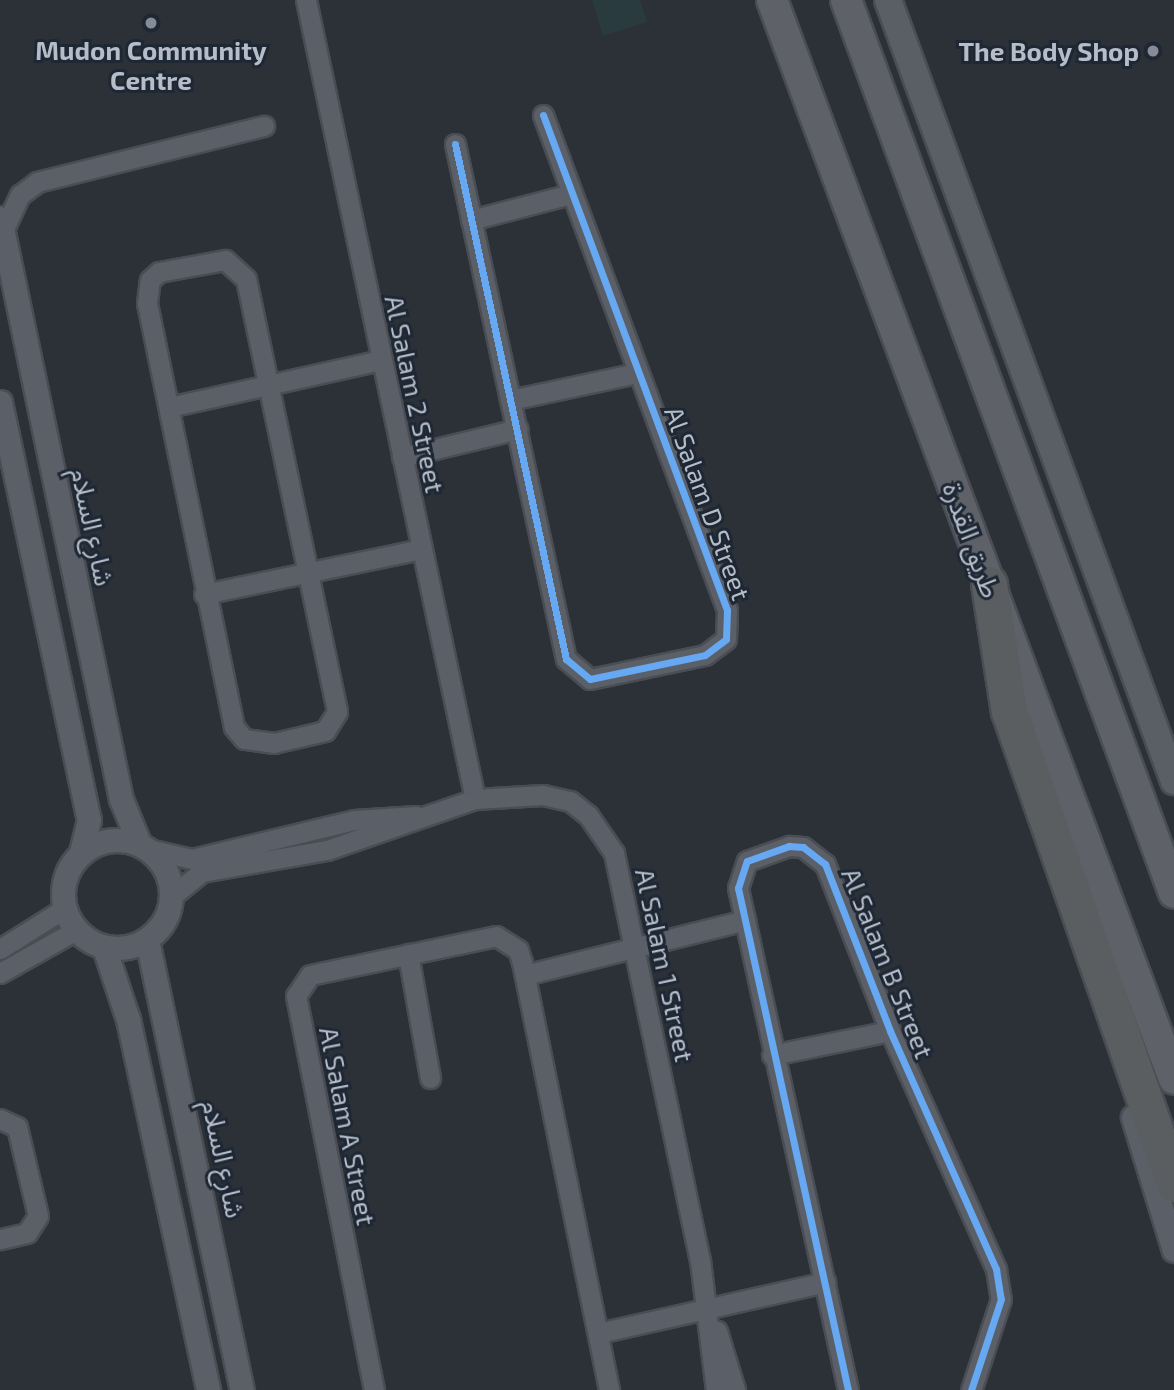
<!DOCTYPE html>
<html>
<head>
<meta charset="utf-8">
<style>
  body { margin:0 }
  #map { position:relative; width:1174px; height:1390px; overflow:hidden; background:#2c3138; font-family:"Exo 2","Noto Sans Arabic",sans-serif }
  div>[style] { position:absolute }
  .green>* { inset:0; background:#293b3e }
  .roads { filter:drop-shadow(2px 0 #4a4d53) drop-shadow(-2px 0 #4a4d53) drop-shadow(0 2px #4a4d53) drop-shadow(0 -2px #4a4d53) }
  .minor>* { height:19px; margin:-9.5px; padding:0 9.5px; transform-origin:9.5px; border-radius:9.5px; background:#5b5f67 }
  .tertiary>* { height:23px; margin:-11.5px; padding:0 11.5px; transform-origin:11.5px; border-radius:11.5px; background:#5b5f67 }
  .tertiary>.ring { margin:-11.5px; padding:0; box-sizing:content-box; background:none; border:23px solid #5b5f67; border-radius:50% }
  .secondary>* { height:26px; margin:-13px; padding:0 13px; transform-origin:13px; border-radius:13px; background:#5a5e65 }
  .primary>* { height:30px; margin:-15px; padding:0 15px; transform-origin:15px; border-radius:15px; background:#5e6268 }
  .motorway>* { height:35px; margin:-17.5px; padding:0 17.5px; transform-origin:17.5px; border-radius:17.5px; background:#5b5e60 }
  .cycleway>* { height:7px; margin:-3.5px; padding:0 3.5px; transform-origin:3.5px; border-radius:3.5px; background:#66a8f1 }
  .dots>* { width:19px; height:19px; translate:-50% -50%; box-sizing:border-box; border:4px solid #1e2734; border-radius:50% }
  span { translate:-50% -50%; white-space:nowrap; text-align:center; line-height:1.15; -webkit-text-stroke:6px #1e2734; paint-order:stroke }
  .poi-label { font-size:26px; color:#b6bdc9; font-weight:700 }
  .right { translate:-100% -50%; text-align:right }
  .street-label { font-size:26px; color:#b6bdc9 }
</style>
</head>
<body>
<div id="map">
  <div class="green">
    <i style="clip-path:polygon(592px 0,640px 0,647px 22px,603px 36px)"></i>
  </div>
  <div class="roads">
    <div class="minor">
      <i style="left:306px;top:0;width:817px;rotate:78.06deg"></i>
      <i style="left:455px;top:144px;width:527px;rotate:77.84deg"></i>
      <i style="left:566px;top:659px;width:31px;rotate:40deg"></i>
      <i style="left:590px;top:679px;width:117px;rotate:-11.8deg"></i>
      <i style="left:705px;top:655px;width:26px;rotate:-37deg"></i>
      <i style="left:726px;top:639px;width:29px;rotate:-88deg"></i>
      <i style="left:727px;top:610px;width:528px;rotate:-110.39deg"></i>
      <i style="left:471px;top:220px;width:103px;rotate:-14.6deg"></i>
      <i style="left:3px;top:231px;width:40px;rotate:-65deg"></i>
      <i style="left:20px;top:195px;width:21px;rotate:-37deg"></i>
      <i style="left:37px;top:182px;width:234px;rotate:-13.9deg"></i>
      <i style="left:225px;top:260px;width:28px;rotate:42deg"></i>
      <i style="left:246px;top:279px;width:442px;rotate:78.1deg"></i>
      <i style="left:337px;top:712px;width:22px;rotate:122deg"></i>
      <i style="left:325px;top:731px;width:52px;rotate:166.8deg"></i>
      <i style="left:274px;top:743px;width:30px;rotate:-172deg"></i>
      <i style="left:244px;top:739px;width:16px;rotate:-130deg"></i>
      <i style="left:234px;top:727px;width:433px;rotate:-101.6deg"></i>
      <i style="left:147px;top:303px;width:23px;rotate:-83deg"></i>
      <i style="left:150px;top:280px;width:12px;rotate:-42deg"></i>
      <i style="left:159px;top:272px;width:67px;rotate:-10.3deg"></i>
      <i style="left:510px;top:400px;width:130px;rotate:-12deg"></i>
      <i style="left:169px;top:407px;width:217px;rotate:-12.5deg"></i>
      <i style="left:402px;top:457px;width:119px;rotate:-13.6deg"></i>
      <i style="left:204px;top:594px;width:222px;rotate:-11.7deg"></i>
      <i style="left:148px;top:849px;width:45px;rotate:12.8deg"></i>
      <i style="left:192px;top:859px;width:167px;rotate:-13.5deg"></i>
      <i style="left:354px;top:820px;width:62px;rotate:-3.7deg"></i>
      <i style="left:172px;top:896px;width:38px;rotate:-39deg"></i>
      <i style="left:202px;top:872px;width:127px;rotate:-10deg"></i>
      <i style="left:327px;top:850px;width:157px;rotate:-19deg"></i>
      <i style="left:475px;top:799px;width:68px;rotate:-3.4deg"></i>
      <i style="left:543px;top:795px;width:28px;rotate:13deg"></i>
      <i style="left:570px;top:801px;width:23px;rotate:38deg"></i>
      <i style="left:588px;top:815px;width:46px;rotate:55.6deg"></i>
      <i style="left:614px;top:853px;width:416px;rotate:78.1deg"></i>
      <i style="left:700px;top:1260px;width:131px;rotate:83deg"></i>
      <i style="left:0;top:949px;width:77px;rotate:-32.2deg"></i>
      <i style="left:408px;top:954px;width:126px;rotate:79.9deg"></i>
      <i style="left:0;top:973px;width:87px;rotate:-29.5deg"></i>
      <i style="left:525px;top:975px;width:227px;rotate:-14deg"></i>
      <i style="left:772px;top:1055px;width:120px;rotate:-11.5deg"></i>
      <i style="left:0;top:1119px;width:19px;rotate:25deg"></i>
      <i style="left:17px;top:1127px;width:91px;rotate:76.7deg"></i>
      <i style="left:38px;top:1216px;width:20px;rotate:123deg"></i>
      <i style="left:27px;top:1233px;width:28px;rotate:167deg"></i>
      <i style="left:717px;top:1331px;width:62px;rotate:73deg"></i>
      <i style="left:599px;top:1333px;width:232px;rotate:-12.7deg"></i>
      <i style="left:374px;top:1390px;width:402px;rotate:-101.2deg"></i>
      <i style="left:296px;top:996px;width:25px;rotate:-56deg"></i>
      <i style="left:310px;top:975px;width:190px;rotate:-11.8deg"></i>
      <i style="left:496px;top:936px;width:26px;rotate:32deg"></i>
      <i style="left:518px;top:950px;width:13px;rotate:72deg"></i>
      <i style="left:522px;top:962px;width:437px;rotate:78.5deg"></i>
      <i style="left:848px;top:1390px;width:514px;rotate:-102.36deg"></i>
      <i style="left:738px;top:888px;width:28px;rotate:-72deg"></i>
      <i style="left:747px;top:861px;width:45px;rotate:-19.7deg"></i>
      <i style="left:789px;top:846px;width:14px;rotate:4deg"></i>
      <i style="left:803px;top:847px;width:28px;rotate:38deg"></i>
      <i style="left:825px;top:864px;width:179px;rotate:68.7deg"></i>
      <i style="left:890px;top:1031px;width:261px;rotate:66deg"></i>
      <i style="left:996px;top:1269px;width:30px;rotate:81deg"></i>
      <i style="left:1001px;top:1299px;width:96px;rotate:108.2deg"></i>
    </div>
    <div class="tertiary">
      <i style="left:0;top:218px;width:593px;rotate:78.24deg"></i>
      <i style="left:121px;top:799px;width:48px;rotate:67.8deg"></i>
      <i style="left:0;top:402px;width:427px;rotate:78deg"></i>
      <i style="left:89px;top:820px;width:34px;rotate:104deg"></i>
      <i class="ring" style="left:63px;top:840px;width:85px;height:85px"></i>
      <i style="left:147px;top:940px;width:460px;rotate:78.1deg"></i>
      <i style="left:104px;top:947px;width:76px;rotate:71.6deg"></i>
      <i style="left:128px;top:1019px;width:380px;rotate:77.8deg"></i>
      <i style="left:1133px;top:1117px;width:139px;rotate:72.9deg"></i>
    </div>
    <div class="secondary">
      <i style="left:888px;top:0;width:832px;rotate:69.89deg"></i>
    </div>
    <div class="primary">
      <i style="left:772px;top:0;width:1151px;rotate:69.57deg"></i>
      <i style="left:846px;top:0;width:951px;rotate:69.83deg"></i>
    </div>
    <div class="motorway">
      <i style="left:989px;top:584px;width:129px;rotate:81.1deg"></i>
      <i style="left:1009px;top:711px;width:501px;rotate:70.77deg"></i>
    </div>
  </div>
  <div class="cycleway">
    <i style="left:455px;top:144px;width:527px;rotate:77.84deg"></i>
    <i style="left:566px;top:659px;width:31px;rotate:40deg"></i>
    <i style="left:590px;top:679px;width:117px;rotate:-11.8deg"></i>
    <i style="left:705px;top:655px;width:26px;rotate:-37deg"></i>
    <i style="left:726px;top:639px;width:29px;rotate:-88deg"></i>
    <i style="left:727px;top:610px;width:528px;rotate:-110.39deg"></i>
    <i style="left:848px;top:1390px;width:514px;rotate:-102.36deg"></i>
    <i style="left:738px;top:888px;width:28px;rotate:-72deg"></i>
    <i style="left:747px;top:861px;width:45px;rotate:-19.7deg"></i>
    <i style="left:789px;top:846px;width:14px;rotate:4deg"></i>
    <i style="left:803px;top:847px;width:28px;rotate:38deg"></i>
    <i style="left:825px;top:864px;width:179px;rotate:68.7deg"></i>
    <i style="left:890px;top:1031px;width:261px;rotate:66deg"></i>
    <i style="left:996px;top:1269px;width:30px;rotate:81deg"></i>
    <i style="left:1001px;top:1299px;width:96px;rotate:108.2deg"></i>
  </div>
  <div class="dots">
    <i style="left:151px;top:23px;background:#868c96"></i>
    <i style="left:1153px;top:51px;background:#868c96"></i>
  </div>
  <div class="poi-label">
    <span style="left:151px;top:65px">Mudon Community<br>Centre</span>
    <span class="right" style="left:1139px;top:51px">The Body Shop</span>
  </div>
  <div class="street-label">
    <span style="left:415px;top:394px;rotate:78deg">Al Salam 2 Street</span>
    <span style="left:708px;top:503px;rotate:70deg">Al Salam D Street</span>
    <span style="left:93px;top:527px;rotate:78deg">شارع السلام</span>
    <span style="left:972px;top:540px;rotate:70deg">طريق القدرة</span>
    <span style="left:888px;top:963px;rotate:68deg">Al Salam B Street</span>
    <span style="left:665px;top:965px;rotate:78deg">Al Salam 1 Street</span>
    <span style="left:348px;top:1126px;rotate:79deg">Al Salam A Street</span>
    <span style="left:224px;top:1159px;rotate:78deg">شارع السلام</span>
  </div>
</div>
</body>
</html>
